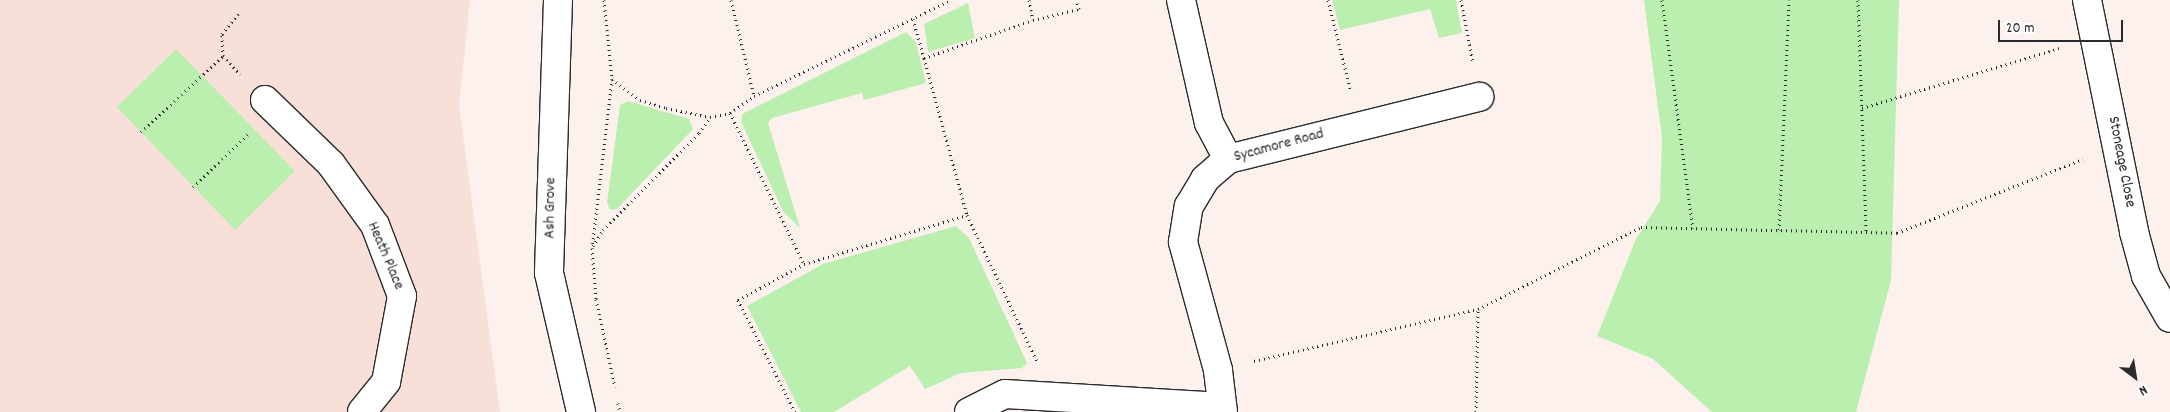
<!DOCTYPE html>
<html>
<head>
<meta charset="utf-8">
<style>
  body { margin:0 }
  #map { position:relative; width:2170px; height:412px; overflow:hidden; background:#fcf1ed; font-family:Dekko,sans-serif }
  div>[style] { position:absolute }
  .built>* { inset:0; background:#f8e0d8 }
  .green>* { inset:0; background:#baefb0 }
  .path>* { height:3px; margin-top:-1.5px; transform-origin:0; background:repeating-linear-gradient(90deg,#2b2b2b 0 1px,transparent 0 5px) }
  .roads { filter:drop-shadow(1px 0 #2b2b2b) drop-shadow(-1px 0 #2b2b2b) drop-shadow(0 1px #2b2b2b) drop-shadow(0 -1px #2b2b2b) }
  .minor>* { height:28px; margin:-14px; padding:0 14px; transform-origin:14px; border-radius:14px; background:#fff }
  span { translate:-50% -50%; white-space:nowrap; text-align:center; line-height:1.15; -webkit-text-stroke:4.5px #fff; paint-order:stroke }
  .street-label { font-size:16px; color:#2b2b2b }
  .north { position:absolute; left:2110px; top:352px; width:50px; height:50px; -webkit-text-stroke:4px #fff; paint-order:stroke; rotate:149deg; font-size:14px; font-weight:700; line-height:20px; text-align:center; color:#2b2b2b }
  .north::after { content:''; display:block; margin:auto; width:18px; height:22px; background:#2b2b2b; clip-path:polygon(50% 0,100% 100%,50% 72%,0 100%) }
  .scale { position:absolute; left:1998px; top:20px; width:125px; height:22px; box-sizing:border-box; border:2px solid #2b2b2b; border-top:0; padding-left:6px; font-size:15px; line-height:18px; white-space:nowrap; color:#2b2b2b; -webkit-text-stroke:4px #fff; paint-order:stroke }
</style>
</head>
<body>
<div id="map">
  <div class="built">
    <i style="clip-path:polygon(0 0,470px 0,459px 105px,500px 412px,0 412px)"></i>
  </div>
  <div class="green">
    <i style="clip-path:polygon(1332px 0,1456px 0,1462px 33px,1439px 38px,1430px 9px,1340px 30px)"></i>
    <i style="clip-path:polygon(1644px 0,1899px 0,1891px 280px,1856px 412px,1712px 412px,1653px 359px,1597px 336px,1636px 239px,1660px 201px,1662px 138px)"></i>
    <i style="clip-path:polygon(968px 3px,975px 38px,928px 52px,924px 24px)"></i>
    <i style="clip-path:polygon(906px 32px,916px 42px,926px 83px,864px 100px,862px 93px,772px 118px,768px 123px,800px 228px,784px 213px,741px 122px,742px 114px)"></i>
    <i style="clip-path:polygon(176px 49px,295px 171px,235px 230px,117px 107px)"></i>
    <i style="clip-path:polygon(628px 101px,689px 119px,693px 129px,617px 209px,610px 210px,607px 203px,620px 105px)"></i>
    <i style="clip-path:polygon(956px 226px,969px 238px,1027px 363px,1022px 368px,961px 373px,925px 389px,910px 366px,834px 412px,801px 412px,747px 306px,823px 264px)"></i>
  </div>
  <div class="path">
    <i style="left:604px;top:0;width:79px;rotate:84.2deg"></i>
    <i style="left:612px;top:79px;width:170px;rotate:96.7deg"></i>
    <i style="left:592px;top:248px;width:51px;rotate:85.5deg"></i>
    <i style="left:596px;top:299px;width:90px;rotate:77.8deg"></i>
    <i style="left:731px;top:0;width:99px;rotate:76.5deg"></i>
    <i style="left:1029px;top:0;width:20px;rotate:79deg"></i>
    <i style="left:1328px;top:0;width:95px;rotate:76deg"></i>
    <i style="left:1461px;top:0;width:64px;rotate:79.2deg"></i>
    <i style="left:1662px;top:0;width:230px;rotate:82.3deg"></i>
    <i style="left:1858px;top:0;width:232px;rotate:88deg"></i>
    <i style="left:913px;top:19px;width:41px;rotate:74.2deg"></i>
    <i style="left:924px;top:58px;width:115px;rotate:-19.2deg"></i>
    <i style="left:1033px;top:20px;width:47px;rotate:-13.4deg"></i>
    <i style="left:1079px;top:9px;width:9px;rotate:-108deg"></i>
    <i style="left:223px;top:56px;width:22px;rotate:-93deg"></i>
    <i style="left:222px;top:34px;width:26px;rotate:-51deg"></i>
    <i style="left:924px;top:58px;width:163px;rotate:74.7deg"></i>
    <i style="left:967px;top:215px;width:162px;rotate:64.4deg"></i>
    <i style="left:612px;top:79px;width:35px;rotate:37deg"></i>
    <i style="left:640px;top:100px;width:27px;rotate:17deg"></i>
    <i style="left:666px;top:108px;width:45px;rotate:11.6deg"></i>
    <i style="left:710px;top:117px;width:20px;rotate:-11deg"></i>
    <i style="left:730px;top:113px;width:29px;rotate:-35deg"></i>
    <i style="left:754px;top:96px;width:219px;rotate:-26deg"></i>
    <i style="left:1862px;top:108px;width:207px;rotate:-16.9deg"></i>
    <i style="left:730px;top:113px;width:168px;rotate:63.9deg"></i>
    <i style="left:804px;top:264px;width:170px;rotate:-16.7deg"></i>
    <i style="left:141px;top:132px;width:112px;rotate:-42.8deg"></i>
    <i style="left:223px;top:56px;width:25px;rotate:47deg"></i>
    <i style="left:193px;top:187px;width:76px;rotate:-43.9deg"></i>
    <i style="left:1779px;top:230px;width:230px;rotate:-87.5deg"></i>
    <i style="left:593px;top:246px;width:19px;rotate:-58deg"></i>
    <i style="left:603px;top:230px;width:136px;rotate:-45.3deg"></i>
    <i style="left:699px;top:133px;width:19px;rotate:-55deg"></i>
    <i style="left:1254px;top:361px;width:230px;rotate:-13.1deg"></i>
    <i style="left:1478px;top:309px;width:182px;rotate:-26.7deg"></i>
    <i style="left:1641px;top:227px;width:256px;rotate:1.3deg"></i>
    <i style="left:1897px;top:233px;width:200px;rotate:-21.7deg"></i>
    <i style="left:618px;top:403px;width:9px;rotate:77deg"></i>
    <i style="left:795px;top:412px;width:126px;rotate:-117deg"></i>
    <i style="left:738px;top:300px;width:75px;rotate:-28.6deg"></i>
    <i style="left:1476px;top:412px;width:103px;rotate:-88.9deg"></i>
  </div>
  <div class="roads">
    <div class="minor">
      <i style="left:558px;top:0;width:273px;rotate:91.9deg"></i>
      <i style="left:549px;top:273px;width:143px;rotate:77deg"></i>
      <i style="left:1181px;top:0;width:126px;rotate:77.2deg"></i>
      <i style="left:1209px;top:123px;width:41px;rotate:62.2deg"></i>
      <i style="left:2087px;top:0;width:237px;rotate:78.5deg"></i>
      <i style="left:2134px;top:232px;width:46px;rotate:74.7deg"></i>
      <i style="left:2146px;top:276px;width:48px;rotate:60.3deg"></i>
      <i style="left:265px;top:100px;width:92px;rotate:44.1deg"></i>
      <i style="left:331px;top:164px;width:75px;rotate:54.2deg"></i>
      <i style="left:375px;top:225px;width:76px;rotate:69.2deg"></i>
      <i style="left:402px;top:296px;width:87px;rotate:100.5deg"></i>
      <i style="left:386px;top:382px;width:38px;rotate:129deg"></i>
      <i style="left:969px;top:412px;width:40px;rotate:-26.6deg"></i>
      <i style="left:1005px;top:394px;width:217px;rotate:3.4deg"></i>
      <i style="left:1223px;top:412px;width:42px;rotate:-96.8deg"></i>
      <i style="left:1218px;top:370px;width:133px;rotate:-105.3deg"></i>
      <i style="left:1183px;top:242px;width:36px;rotate:-81deg"></i>
      <i style="left:1189px;top:206px;width:31px;rotate:-59deg"></i>
      <i style="left:1205px;top:179px;width:30px;rotate:-41deg"></i>
      <i style="left:1228px;top:159px;width:259px;rotate:-13.9deg"></i>
    </div>
  </div>
  <div class="street-label">
    <span style="left:1279px;top:146px;rotate:-15deg">Sycamore Road</span>
    <span style="left:2121px;top:162px;rotate:79deg">Stoneage Close</span>
    <span style="left:551px;top:208px;rotate:-89deg">Ash Grove</span>
    <span style="left:385px;top:256px;rotate:67deg">Heath Place</span>
  </div>
  <div class="north">N</div>
  <div class="scale">20 m</div>
</div>
</body>
</html>
